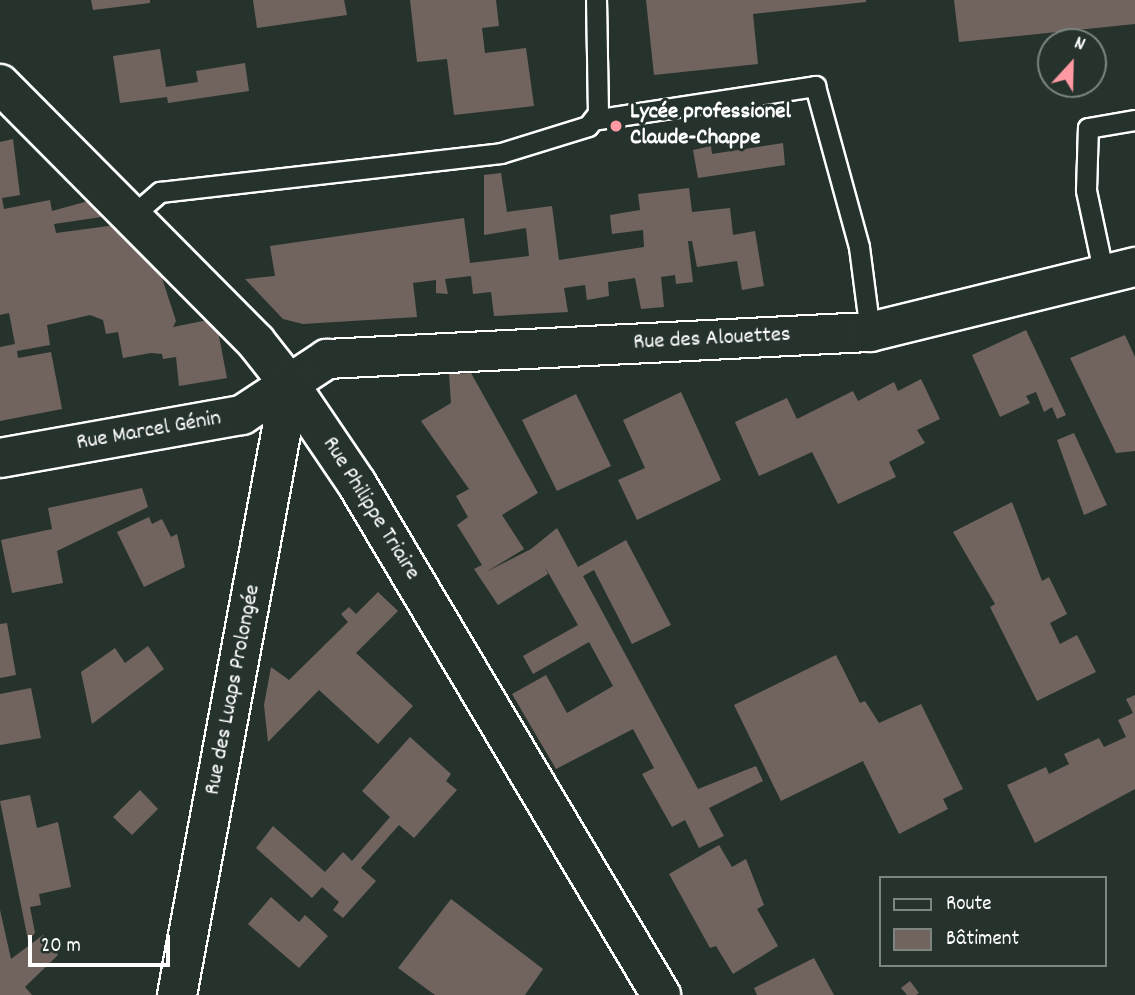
<!DOCTYPE html>
<html>
<head>
<meta charset="utf-8">
<style>
  body { margin:0 }
  #map { position:relative; width:1135px; height:995px; overflow:hidden; background:#26332d; font-family:Dekko,sans-serif }
  div>[style] { position:absolute }
  .building>* { inset:0; background:#71645e }
  .roads { filter:drop-shadow(2px 0 #fff) drop-shadow(-2px 0 #fff) drop-shadow(0 2px #fff) drop-shadow(0 -2px #fff) }
  .lane>* { height:19px; margin:-9.5px; padding:0 9.5px; transform-origin:9.5px; border-radius:9.5px; background:#26332d }
  .street>* { height:38px; margin:-19px; padding:0 19px; transform-origin:19px; border-radius:19px; background:#26332d }
  .dots>* { width:19px; height:19px; translate:-50% -50%; box-sizing:border-box; border:4px solid #26332d; border-radius:50% }
  span { translate:-50% -50%; white-space:nowrap; text-align:center; line-height:1.15; -webkit-text-stroke:6px #26332d; paint-order:stroke }
  .poi-label { font-size:23px; color:#fff; font-weight:700 }
  .left { translate:0 -50%; text-align:left }
  .street-label { font-size:23px; color:#fff }
  .legend { position:absolute; left:879px; top:876px; width:228px; height:91px; box-sizing:border-box; background:#26332d; border:2px solid #7d8581; margin:0; padding:9px 12px; list-style:none; font-size:21px; color:#fff }
  .legend li { display:flex; align-items:center; gap:14px; height:35px }
  .legend b { width:35px; border:2px solid #7d8581 }
  .north { position:absolute; left:1037px; top:28px; width:70px; height:70px; box-sizing:border-box; background:#26332d; border:2px solid #7d8581; border-radius:50%; rotate:22deg; font-size:19px; font-weight:700; line-height:28px; text-align:center; color:#fff }
  .north::after { content:''; display:block; margin:auto; width:24px; height:32px; background:#ff9aa2; clip-path:polygon(50% 0,100% 100%,50% 72%,0 100%) }
  .scale { position:absolute; left:28px; top:935px; width:142px; height:32px; box-sizing:border-box; border:4px solid #fff; border-top:0; padding-left:9px; font-size:21px; line-height:24px; white-space:nowrap; color:#fff; -webkit-text-stroke:5px #26332d; paint-order:stroke }
</style>
</head>
<body>
<div id="map">
  <div class="building">
    <i style="clip-path:polygon(91px 0,150px 0,150px 3px,93px 10px)"></i>
    <i style="clip-path:polygon(253px 0,344px 0,347px 15px,257px 28px)"></i>
    <i style="clip-path:polygon(410px 0,496px 0,499px 26px,482px 28px,485px 53px,526px 48px,534px 106px,454px 115px,447px 59px,417px 62px)"></i>
    <i style="clip-path:polygon(646px 0,866px 0,866px 2px,753px 14px,758px 64px,654px 75px)"></i>
    <i style="clip-path:polygon(954px 0,1135px 0,1135px 24px,959px 42px)"></i>
    <i style="clip-path:polygon(160px 49px,166px 87px,198px 82px,196px 71px,245px 63px,249px 91px,168px 103px,167px 97px,120px 103px,113px 56px)"></i>
    <i style="clip-path:polygon(13px 139px,20px 195px,2px 198px,4px 209px,50px 200px,52px 211px,92px 200px,108px 216px,54px 224px,56px 233px,116px 225px,159px 269px,176px 321px,173px 327px,208px 320px,218px 331px,227px 378px,179px 386px,176px 357px,163px 359px,162px 354px,151px 353px,123px 358px,118px 332px,106px 334px,103px 320px,90px 315px,47px 325px,50px 345px,17px 351px,18px 358px,51px 352px,62px 409px,0 421px,0 347px,15px 344px,9px 313px,0 315px,0 142px)"></i>
    <i style="clip-path:polygon(783px 143px,785px 165px,698px 178px,693px 150px,711px 146px,712px 154px)"></i>
    <i style="clip-path:polygon(501px 173px,507px 212px,552px 206px,559px 260px,644px 247px,643px 230px,612px 234px,610px 215px,640px 210px,638px 194px,689px 188px,692px 212px,730px 208px,733px 235px,755px 231px,764px 286px,742px 290px,737px 261px,697px 267px,692px 241px,688px 241px,693px 282px,676px 284px,675px 275px,661px 277px,664px 307px,641px 309px,635px 278px,608px 282px,609px 296px,587px 300px,585px 285px,564px 288px,568px 312px,494px 316px,491px 292px,473px 294px,471px 276px,445px 279px,448px 294px,436px 293px,436px 280px,413px 283px,417px 317px,303px 324px,283px 319px,245px 279px,275px 276px,270px 246px,464px 218px,470px 263px,529px 256px,526px 228px,484px 235px,484px 175px)"></i>
    <i style="clip-path:polygon(1026px 330px,1066px 415px,1057px 419px,1052px 407px,1044px 412px,1036px 392px,1026px 396px,1030px 403px,1000px 417px,972px 355px)"></i>
    <i style="clip-path:polygon(1125px 335px,1135px 357px,1135px 451px,1116px 453px,1070px 358px)"></i>
    <i style="clip-path:polygon(471px 373px,538px 493px,502px 515px,524px 549px,486px 572px,531px 549px,557px 528px,578px 567px,626px 540px,671px 625px,632px 644px,594px 570px,583px 576px,698px 789px,756px 766px,763px 781px,709px 808px,724px 836px,699px 848px,685px 820px,672px 827px,642px 774px,654px 768px,633px 729px,556px 769px,512px 694px,546px 675px,567px 713px,613px 686px,589px 642px,533px 674px,523px 656px,578px 625px,545px 567px,548px 574px,498px 605px,474px 569px,482px 565px,457px 525px,468px 517px,456px 496px,469px 489px,421px 421px,451px 403px,449px 374px)"></i>
    <i style="clip-path:polygon(921px 379px,940px 419px,917px 430px,925px 443px,889px 462px,896px 477px,838px 504px,812px 452px,759px 476px,735px 422px,787px 398px,797px 419px,853px 391px,858px 401px,894px 382px,898px 391px)"></i>
    <i style="clip-path:polygon(681px 392px,721px 480px,637px 520px,618px 480px,645px 468px,623px 420px)"></i>
    <i style="clip-path:polygon(576px 394px,611px 466px,557px 491px,522px 420px)"></i>
    <i style="clip-path:polygon(1074px 433px,1107px 505px,1084px 515px,1057px 440px)"></i>
    <i style="clip-path:polygon(142px 488px,148px 507px,57px 551px,63px 583px,12px 593px,1px 540px,52px 529px,48px 508px)"></i>
    <i style="clip-path:polygon(1012px 502px,1042px 581px,1049px 577px,1067px 614px,1050px 623px,1060px 644px,1077px 635px,1096px 672px,1037px 701px,990px 607px,995px 604px,953px 532px)"></i>
    <i style="clip-path:polygon(149px 517px,152px 524px,162px 519px,171px 537px,177px 534px,185px 567px,144px 587px,117px 532px)"></i>
    <i style="clip-path:polygon(378px 592px,398px 611px,356px 653px,413px 706px,378px 744px,319px 690px,268px 742px,264px 705px,271px 667px,289px 680px,348px 622px,341px 614px,349px 607px,356px 614px)"></i>
    <i style="clip-path:polygon(7px 623px,16px 675px,0 678px,0 624px)"></i>
    <i style="clip-path:polygon(148px 646px,164px 669px,92px 724px,81px 672px,115px 648px,125px 663px)"></i>
    <i style="clip-path:polygon(836px 655px,860px 703px,865px 701px,879px 723px,921px 704px,963px 789px,943px 799px,948px 809px,899px 834px,863px 761px,781px 801px,734px 705px)"></i>
    <i style="clip-path:polygon(31px 688px,41px 738px,0 745px,0 694px)"></i>
    <i style="clip-path:polygon(1135px 695px,1135px 789px,1035px 843px,1007px 785px,1046px 767px,1049px 774px,1069px 764px,1064px 754px,1099px 738px,1104px 747px,1126px 737px,1118px 720px,1133px 713px,1126px 699px)"></i>
    <i style="clip-path:polygon(410px 737px,451px 774px,446px 781px,457px 790px,414px 838px,399px 825px,361px 868px,376px 881px,343px 918px,333px 910px,339px 902px,322px 887px,312px 898px,256px 848px,273px 826px,325px 872px,343px 852px,352px 861px,390px 817px,362px 791px)"></i>
    <i style="clip-path:polygon(140px 790px,158px 809px,132px 835px,113px 817px)"></i>
    <i style="clip-path:polygon(30px 795px,37px 828px,58px 822px,71px 887px,39px 894px,41px 905px,30px 907px,35px 933px,28px 940px,0 801px)"></i>
    <i style="clip-path:polygon(719px 845px,732px 867px,746px 859px,764px 905px,757px 909px,778px 946px,733px 974px,716px 946px,710px 948px,669px 874px)"></i>
    <i style="clip-path:polygon(271px 897px,299px 922px,305px 915px,328px 936px,299px 968px,248px 924px)"></i>
    <i style="clip-path:polygon(451px 899px,543px 969px,525px 995px,435px 995px,398px 968px)"></i>
    <i style="clip-path:polygon(0 910px,11px 959px,43px 935px,58px 955px,25px 987px,32px 995px,0 995px)"></i>
    <i style="clip-path:polygon(814px 958px,834px 995px,757px 995px,754px 988px)"></i>
    <i style="clip-path:polygon(910px 981px,919px 993px,916px 995px,907px 995px,901px 988px)"></i>
  </div>
  <div class="roads">
    <div class="lane">
      <i style="left:593px;top:120px;width:225px;rotate:-8.7deg"></i>
      <i style="left:815px;top:86px;width:167px;rotate:74.7deg"></i>
      <i style="left:859px;top:247px;width:86px;rotate:82.6deg"></i>
      <i style="left:132px;top:216px;width:37px;rotate:-41deg"></i>
      <i style="left:160px;top:192px;width:343px;rotate:-6.5deg"></i>
      <i style="left:501px;top:153px;width:91px;rotate:-17.2deg"></i>
      <i style="left:588px;top:126px;width:16px;rotate:-52deg"></i>
      <i style="left:598px;top:113px;width:113px;rotate:-91deg"></i>
      <i style="left:1104px;top:275px;width:87px;rotate:-102deg"></i>
      <i style="left:1086px;top:190px;width:62px;rotate:-88.2deg"></i>
      <i style="left:1088px;top:128px;width:48px;rotate:-9.7deg"></i>
    </div>
    <div class="street">
      <i style="left:0;top:84px;width:363px;rotate:45.2deg"></i>
      <i style="left:256px;top:342px;width:55px;rotate:51.7deg"></i>
      <i style="left:290px;top:385px;width:120px;rotate:55.9deg"></i>
      <i style="left:357px;top:484px;width:595px;rotate:59.25deg"></i>
      <i style="left:0;top:458px;width:246px;rotate:-10.1deg"></i>
      <i style="left:242px;top:415px;width:102px;rotate:-33.4deg"></i>
      <i style="left:327px;top:359px;width:544px;rotate:-2.85deg"></i>
      <i style="left:870px;top:332px;width:273px;rotate:-13.8deg"></i>
      <i style="left:177px;top:995px;width:620px;rotate:-79.51deg"></i>
    </div>
  </div>
  <div class="dots">
    <i style="left:616px;top:126px;background:#ff9aa2"></i>
  </div>
  <div class="poi-label">
    <span class="left" style="left:630px;top:126px">Lycée professionel<br>Claude-Chappe</span>
  </div>
  <div class="street-label">
    <span style="left:712px;top:340px;rotate:-3deg">Rue des Alouettes</span>
    <span style="left:149px;top:432px;rotate:-10deg">Rue Marcel Génin</span>
    <span style="left:370px;top:509px;rotate:58deg">Rue Philippe Triaire</span>
    <span style="left:234px;top:690px;rotate:-79deg">Rue des Luaps Prolongée</span>
  </div>
  <ul class="legend">
  <li><b style="height:9px;background:#26332d"></b>Route</li>
  <li><b style="height:19px;background:#71645e"></b>Bâtiment</li>
  </ul>
  <div class="north">N</div>
  <div class="scale">20 m</div>
</div>
</body>
</html>
